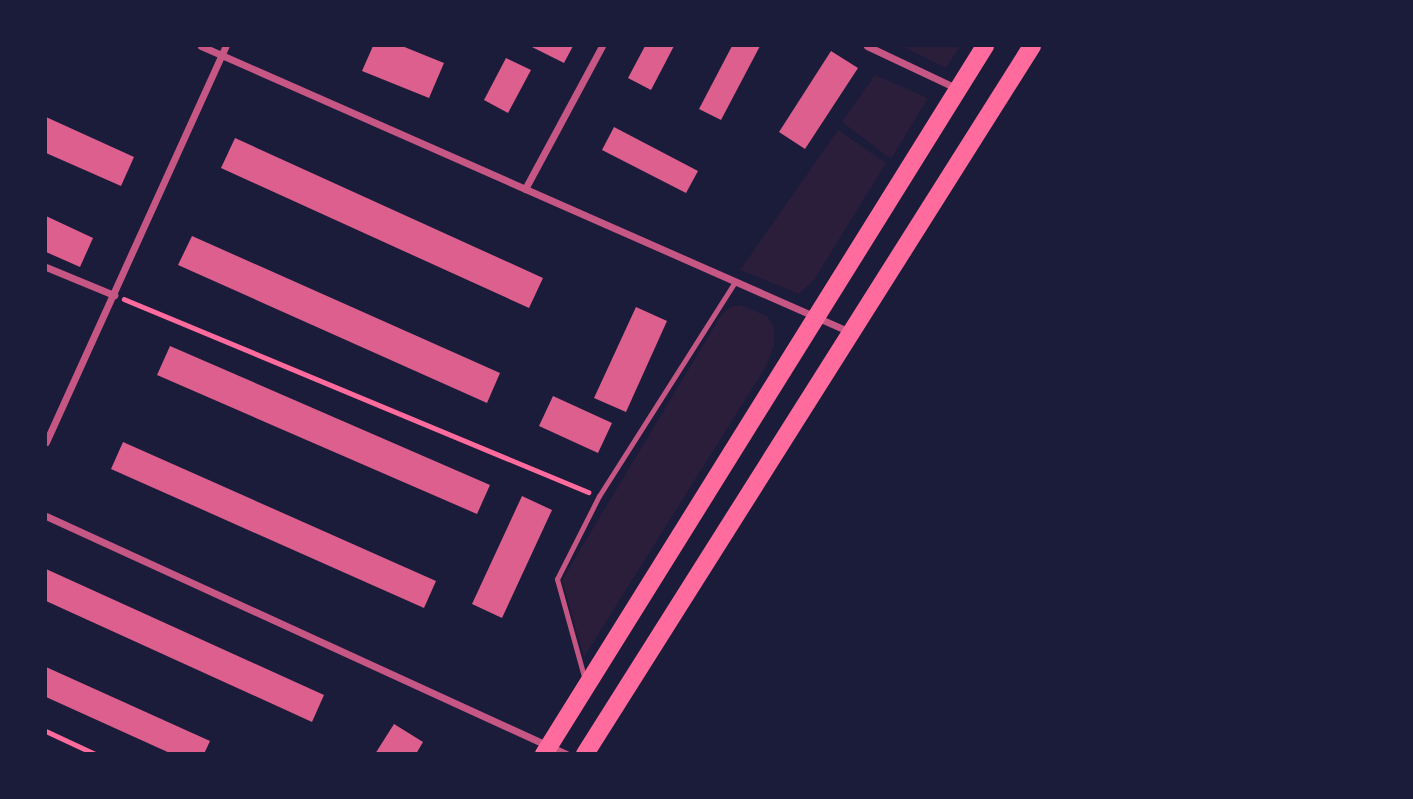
<!DOCTYPE html>
<html>
<head>
<meta charset="utf-8">
<style>
  body { margin:0 }
  #map { position:relative; width:1413px; height:799px; overflow:hidden; background:#1b1b3a; font-family:"Roboto Condensed",sans-serif }
  div>[style] { position:absolute }
  .green>* { inset:0; background:#2a1e3b }
  .building>* { inset:0; background:#dd5f8e }
  .path>* { height:4.5px; margin:-2.25px; padding:0 2.25px; transform-origin:2.25px; border-radius:2.25px; background:#ff6b9d }
  .service>* { height:5px; margin:-2.5px; padding:0 2.5px; transform-origin:2.5px; border-radius:2.5px; background:#c65784 }
  .minor>* { height:7px; margin:-3.5px; padding:0 3.5px; transform-origin:3.5px; border-radius:3.5px; background:#c65784 }
  .primary>* { height:18px; margin:-9px; padding:0 9px; transform-origin:9px; border-radius:9px; background:#ff6b9d }
  span { translate:-50% -50%; white-space:nowrap; text-align:center; line-height:1.15; -webkit-text-stroke:7px #1b1b3a; paint-order:stroke }
  .frame { position:absolute; inset:0; border:47px solid #1b1b3a; pointer-events:none }
</style>
</head>
<body>
<div id="map">
  <div class="green">
    <i style="clip-path:polygon(902px 46px,960px 46px,946px 68px)"></i>
    <i style="clip-path:polygon(875px 75px,928px 98px,891px 159px,842px 122px)"></i>
    <i style="clip-path:polygon(838px 130px,886px 163px,814px 280px,799px 294px,740px 270px)"></i>
    <i style="clip-path:polygon(740px 305px,767px 316px,774px 327px,774px 346px,765px 368px,584px 657px,562px 580px,720px 317px,730px 307px)"></i>
  </div>
  <div class="building">
    <i style="clip-path:polygon(373px 46px,402px 46px,444px 63px,429px 98px,362px 71px)"></i>
    <i style="clip-path:polygon(530px 46px,573px 46px,564px 63px)"></i>
    <i style="clip-path:polygon(645px 46px,674px 46px,651px 90px,628px 78px)"></i>
    <i style="clip-path:polygon(732px 46px,760px 46px,721px 120px,699px 109px)"></i>
    <i style="clip-path:polygon(831px 51px,858px 68px,805px 149px,779px 132px)"></i>
    <i style="clip-path:polygon(506px 58px,531px 70px,508px 113px,484px 100px)"></i>
    <i style="clip-path:polygon(46px 117px,134px 157px,121px 186px,46px 153px)"></i>
    <i style="clip-path:polygon(614px 127px,698px 171px,686px 193px,602px 150px)"></i>
    <i style="clip-path:polygon(235px 138px,543px 278px,529px 308px,221px 168px)"></i>
    <i style="clip-path:polygon(46px 216px,93px 238px,80px 267px,46px 252px)"></i>
    <i style="clip-path:polygon(192px 236px,500px 373px,487px 403px,178px 265px)"></i>
    <i style="clip-path:polygon(636px 307px,667px 321px,626px 412px,594px 398px)"></i>
    <i style="clip-path:polygon(170px 346px,490px 485px,477px 514px,157px 375px)"></i>
    <i style="clip-path:polygon(553px 396px,612px 423px,598px 453px,539px 426px)"></i>
    <i style="clip-path:polygon(123px 442px,436px 581px,424px 608px,111px 469px)"></i>
    <i style="clip-path:polygon(522px 496px,552px 510px,502px 618px,472px 604px)"></i>
    <i style="clip-path:polygon(46px 569px,324px 695px,312px 722px,46px 601px)"></i>
    <i style="clip-path:polygon(46px 667px,210px 741px,204px 754px,172px 754px,46px 697px)"></i>
    <i style="clip-path:polygon(394px 724px,423px 742px,416px 754px,375px 754px)"></i>
  </div>
  <div class="path">
    <i style="left:124px;top:299px;width:503px;rotate:22.58deg"></i>
    <i style="left:46px;top:731px;width:54px;rotate:25.1deg"></i>
  </div>
  <div class="service">
    <i style="left:585px;top:680px;width:105px;rotate:-105.5deg"></i>
    <i style="left:557px;top:579px;width:93px;rotate:-63.2deg"></i>
    <i style="left:599px;top:496px;width:254px;rotate:-57.6deg"></i>
  </div>
  <div class="minor">
    <i style="left:201px;top:46px;width:709px;rotate:23.78deg"></i>
    <i style="left:867px;top:46px;width:101px;rotate:25.3deg"></i>
    <i style="left:525px;top:189px;width:162px;rotate:-61.7deg"></i>
    <i style="left:46px;top:267px;width:74px;rotate:22.4deg"></i>
    <i style="left:46px;top:442px;width:435px;rotate:-65.6deg"></i>
    <i style="left:46px;top:516px;width:572px;rotate:24.59deg"></i>
  </div>
  <div class="primary">
    <i style="left:544px;top:754px;width:834px;rotate:-58.08deg"></i>
    <i style="left:585px;top:754px;width:837px;rotate:-57.73deg"></i>
  </div>
  <div class="frame"></div>
</div>
</body>
</html>
